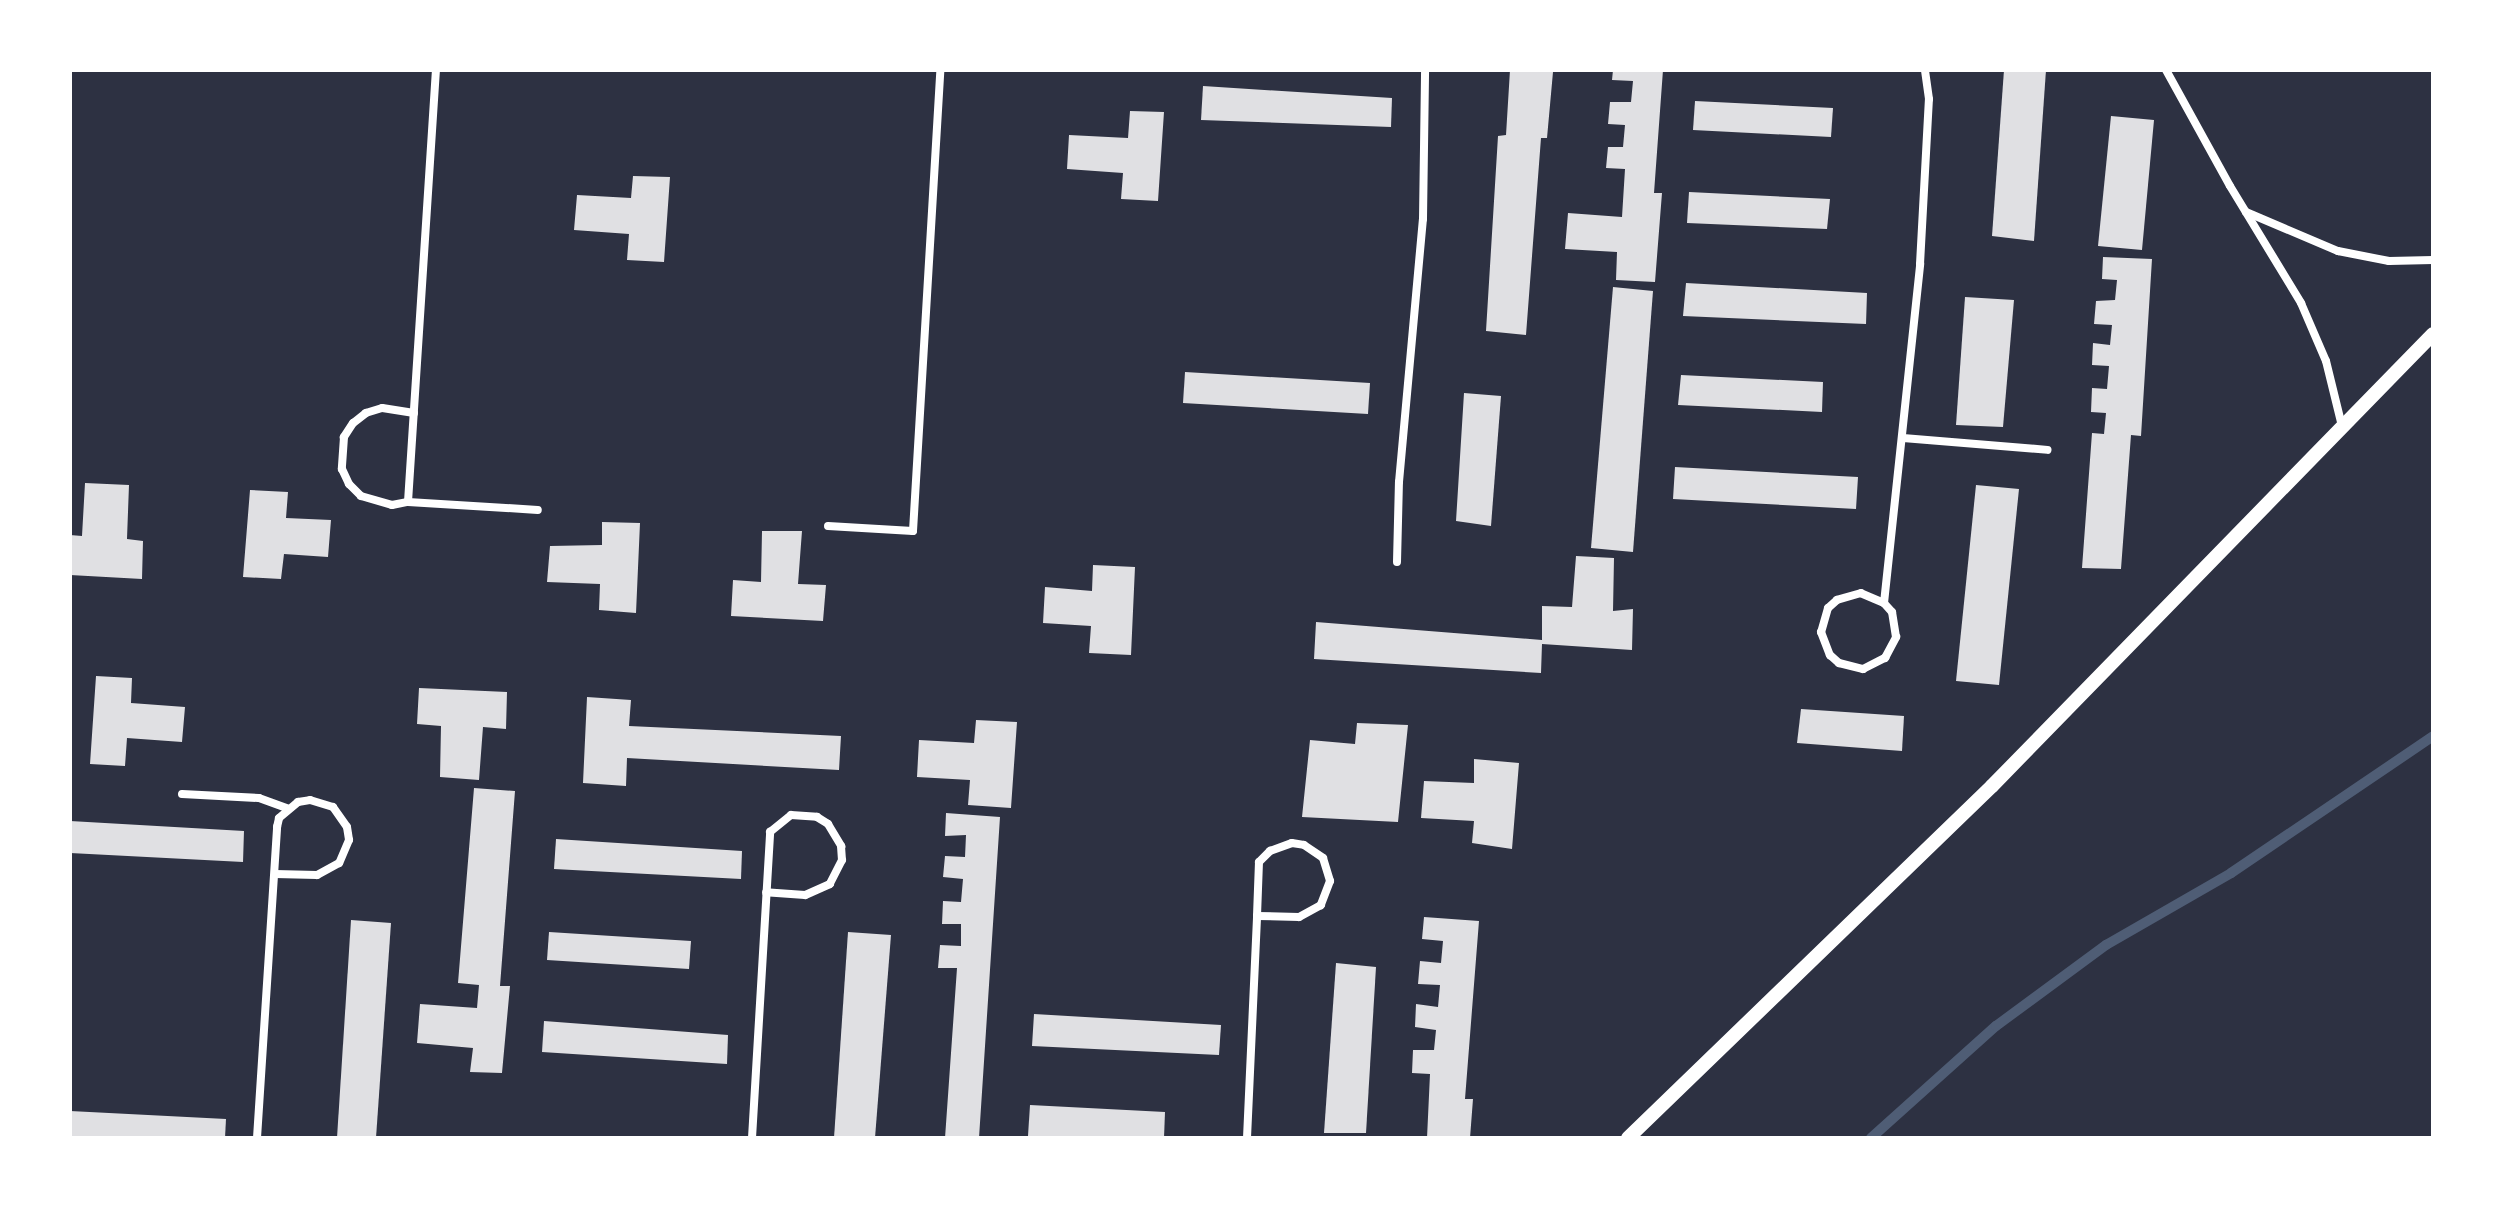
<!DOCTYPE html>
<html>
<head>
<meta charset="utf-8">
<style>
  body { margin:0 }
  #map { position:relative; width:2503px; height:1208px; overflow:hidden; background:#2d3142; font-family:"PT Sans",sans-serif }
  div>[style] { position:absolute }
  .stream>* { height:10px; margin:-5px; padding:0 5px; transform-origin:5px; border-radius:5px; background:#4f5d75 }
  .building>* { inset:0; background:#e0e0e3 }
  .minor>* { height:8px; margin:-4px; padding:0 4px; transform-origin:4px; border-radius:4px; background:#fff }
  .tertiary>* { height:14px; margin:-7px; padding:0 7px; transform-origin:7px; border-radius:7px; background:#fff }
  span { translate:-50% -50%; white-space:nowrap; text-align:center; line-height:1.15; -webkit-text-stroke:6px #fff; paint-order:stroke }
  .frame { position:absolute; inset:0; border:72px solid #fff; pointer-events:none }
</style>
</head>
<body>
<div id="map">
  <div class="stream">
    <i style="left:1871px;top:1138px;width:168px;rotate:-41.9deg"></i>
    <i style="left:1996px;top:1026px;width:137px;rotate:-36.4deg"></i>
    <i style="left:2106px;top:945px;width:144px;rotate:-29.9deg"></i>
    <i style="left:2231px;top:873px;width:244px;rotate:-34.1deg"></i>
  </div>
  <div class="building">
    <i style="clip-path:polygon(1510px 70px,1553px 72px,1547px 138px,1541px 138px,1526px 335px,1486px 331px,1498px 136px,1506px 135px)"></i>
    <i style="clip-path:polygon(1613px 70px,1663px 70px,1654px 193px,1662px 193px,1655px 282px,1616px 280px,1617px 252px,1565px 249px,1568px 213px,1622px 217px,1625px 169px,1606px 168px,1608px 147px,1623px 147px,1625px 125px,1608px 124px,1610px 102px,1631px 102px,1633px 81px,1612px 80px)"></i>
    <i style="clip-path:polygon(2004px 70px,2046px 70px,2034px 241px,1992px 236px)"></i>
    <i style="clip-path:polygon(1203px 86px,1392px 98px,1391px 127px,1201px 120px)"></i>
    <i style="clip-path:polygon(1695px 101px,1833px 108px,1831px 137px,1693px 130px)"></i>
    <i style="clip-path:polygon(1130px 111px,1164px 112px,1158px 201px,1121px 199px,1123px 173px,1067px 169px,1069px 135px,1128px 138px)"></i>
    <i style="clip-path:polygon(2111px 116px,2154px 120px,2142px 250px,2098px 246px)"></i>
    <i style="clip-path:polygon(633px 176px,670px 177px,664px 262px,627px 260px,629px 234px,574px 230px,577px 195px,631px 198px)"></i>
    <i style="clip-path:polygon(1689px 192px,1830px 199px,1827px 229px,1687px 223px)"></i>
    <i style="clip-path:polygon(2103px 257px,2152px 259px,2141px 436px,2131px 435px,2121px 569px,2082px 568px,2092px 433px,2104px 434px,2106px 413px,2091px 412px,2092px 388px,2107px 389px,2109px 366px,2092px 365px,2093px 343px,2110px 345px,2112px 325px,2094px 324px,2096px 301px,2115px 300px,2117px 280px,2102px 279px)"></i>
    <i style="clip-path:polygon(1686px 283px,1867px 293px,1866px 324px,1683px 316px)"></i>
    <i style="clip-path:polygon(1613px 287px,1653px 291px,1633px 552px,1591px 548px)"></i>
    <i style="clip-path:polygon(1965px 297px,2014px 300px,2003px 427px,1956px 425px)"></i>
    <i style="clip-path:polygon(1185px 372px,1370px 383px,1368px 414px,1183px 403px)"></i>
    <i style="clip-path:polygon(1681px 375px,1823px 382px,1822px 412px,1678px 405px)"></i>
    <i style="clip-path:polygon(1464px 393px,1501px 396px,1491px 526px,1456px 521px)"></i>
    <i style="clip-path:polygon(1675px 467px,1858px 477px,1856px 509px,1673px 499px)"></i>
    <i style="clip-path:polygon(85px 483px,129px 485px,127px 539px,143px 541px,142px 579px,70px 575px,70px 535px,82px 536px)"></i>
    <i style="clip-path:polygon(1976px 485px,2019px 489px,1999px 685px,1956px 681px)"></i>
    <i style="clip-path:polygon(250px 490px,288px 492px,286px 518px,331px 520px,328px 557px,284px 554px,281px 579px,243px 577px)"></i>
    <i style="clip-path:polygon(602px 522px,640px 523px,636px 613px,599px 610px,600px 584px,547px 582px,550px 546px,602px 545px)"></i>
    <i style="clip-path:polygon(762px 531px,802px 531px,798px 584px,826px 585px,823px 621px,731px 616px,733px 580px,761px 582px)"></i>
    <i style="clip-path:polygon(1576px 556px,1614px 558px,1613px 611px,1633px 609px,1632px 650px,1542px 644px,1541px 673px,1314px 659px,1316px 622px,1542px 640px,1542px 606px,1572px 607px)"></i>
    <i style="clip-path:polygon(1093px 565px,1135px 567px,1131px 655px,1089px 653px,1091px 626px,1043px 623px,1045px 587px,1092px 591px)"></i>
    <i style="clip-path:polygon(96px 676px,132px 678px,131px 703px,185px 707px,182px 742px,127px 738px,125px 766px,90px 764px)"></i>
    <i style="clip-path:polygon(419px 688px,507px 692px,506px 729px,483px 727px,479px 780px,440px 777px,441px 726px,417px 724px)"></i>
    <i style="clip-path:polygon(587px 697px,631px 700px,629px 726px,841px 736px,839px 770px,627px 758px,626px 786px,583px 783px)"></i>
    <i style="clip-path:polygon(1801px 709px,1904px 716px,1902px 751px,1797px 743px)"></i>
    <i style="clip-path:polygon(976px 720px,1017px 722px,1011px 808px,968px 805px,970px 780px,917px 777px,919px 740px,974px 743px)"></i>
    <i style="clip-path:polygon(1357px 723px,1408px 725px,1398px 822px,1302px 817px,1310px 740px,1355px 744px)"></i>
    <i style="clip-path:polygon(1474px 759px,1519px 763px,1512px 849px,1472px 843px,1474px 821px,1421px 818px,1424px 781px,1474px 783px)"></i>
    <i style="clip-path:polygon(474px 788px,515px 791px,500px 986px,510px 986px,502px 1073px,470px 1072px,473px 1048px,417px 1043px,420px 1004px,477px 1008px,479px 985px,458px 983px)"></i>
    <i style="clip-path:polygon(946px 813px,1000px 817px,979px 1138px,945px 1138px,957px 968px,938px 968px,940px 945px,961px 946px,961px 924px,942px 924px,943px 901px,961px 902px,963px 879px,943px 877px,945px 856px,965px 857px,966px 835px,945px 836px)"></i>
    <i style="clip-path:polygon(70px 821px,244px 831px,243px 862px,70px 853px)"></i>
    <i style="clip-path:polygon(556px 839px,742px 851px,741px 879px,554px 869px)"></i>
    <i style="clip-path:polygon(1424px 917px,1479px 921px,1465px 1099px,1473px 1099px,1470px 1138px,1427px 1138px,1430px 1074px,1412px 1073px,1413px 1050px,1434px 1050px,1436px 1030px,1415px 1027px,1416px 1004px,1438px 1007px,1440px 985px,1418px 984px,1420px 961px,1441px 963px,1443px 941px,1422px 939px)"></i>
    <i style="clip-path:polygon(351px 920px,391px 923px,376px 1138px,337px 1138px)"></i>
    <i style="clip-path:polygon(549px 932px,691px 941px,689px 969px,547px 960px)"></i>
    <i style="clip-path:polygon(848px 932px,891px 935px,875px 1138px,834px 1138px)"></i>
    <i style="clip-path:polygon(1336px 963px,1376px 967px,1366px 1133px,1324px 1133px)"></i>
    <i style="clip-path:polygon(1034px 1014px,1221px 1025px,1219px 1055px,1032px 1046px)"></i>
    <i style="clip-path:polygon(544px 1021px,728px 1035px,727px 1064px,542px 1052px)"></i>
    <i style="clip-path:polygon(1030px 1105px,1165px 1112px,1164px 1138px,1028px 1136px)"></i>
    <i style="clip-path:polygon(70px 1111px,226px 1119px,225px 1138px,70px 1138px)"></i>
  </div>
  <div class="minor">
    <i style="left:2166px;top:70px;width:132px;rotate:61.1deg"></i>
    <i style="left:2230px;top:186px;width:137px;rotate:58.7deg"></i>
    <i style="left:2301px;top:303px;width:63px;rotate:66.7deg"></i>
    <i style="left:2326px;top:361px;width:67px;rotate:76.2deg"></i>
    <i style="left:2246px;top:212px;width:100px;rotate:23deg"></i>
    <i style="left:2338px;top:251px;width:52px;rotate:11.1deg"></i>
    <i style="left:2389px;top:261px;width:44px;rotate:-1.3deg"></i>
    <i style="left:414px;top:413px;width:32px;rotate:-171deg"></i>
    <i style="left:382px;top:408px;width:17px;rotate:163deg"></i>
    <i style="left:366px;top:413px;width:16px;rotate:142deg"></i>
    <i style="left:353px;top:423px;width:17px;rotate:123deg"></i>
    <i style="left:344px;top:437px;width:32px;rotate:94deg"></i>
    <i style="left:342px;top:469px;width:17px;rotate:65deg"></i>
    <i style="left:349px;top:484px;width:17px;rotate:45deg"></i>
    <i style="left:361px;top:496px;width:32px;rotate:16deg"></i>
    <i style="left:392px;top:505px;width:16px;rotate:-11deg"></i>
    <i style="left:408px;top:502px;width:130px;rotate:3.5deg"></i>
    <i style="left:1903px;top:438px;width:145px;rotate:4.7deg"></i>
    <i style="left:408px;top:502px;width:433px;rotate:-86.3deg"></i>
    <i style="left:828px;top:526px;width:85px;rotate:3.4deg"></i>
    <i style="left:913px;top:531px;width:462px;rotate:-86.6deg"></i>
    <i style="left:1397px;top:562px;width:80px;rotate:-88.6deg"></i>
    <i style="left:1399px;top:482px;width:264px;rotate:-84.8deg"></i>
    <i style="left:1423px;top:219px;width:149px;rotate:-89.2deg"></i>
    <i style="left:1884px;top:603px;width:25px;rotate:-157deg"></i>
    <i style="left:1861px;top:593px;width:25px;rotate:164deg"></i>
    <i style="left:1837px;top:600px;width:12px;rotate:138deg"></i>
    <i style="left:1828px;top:608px;width:25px;rotate:106deg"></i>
    <i style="left:1821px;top:632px;width:25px;rotate:69deg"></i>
    <i style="left:1830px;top:655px;width:12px;rotate:42deg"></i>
    <i style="left:1839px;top:663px;width:25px;rotate:14deg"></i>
    <i style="left:1863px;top:669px;width:25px;rotate:-27deg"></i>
    <i style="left:1885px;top:658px;width:24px;rotate:-62deg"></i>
    <i style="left:1896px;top:637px;width:25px;rotate:-99deg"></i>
    <i style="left:1892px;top:612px;width:12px;rotate:-132deg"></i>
    <i style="left:1884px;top:603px;width:341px;rotate:-83.9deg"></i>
    <i style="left:1920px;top:264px;width:165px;rotate:-86.9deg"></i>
    <i style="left:1929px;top:99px;width:29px;rotate:-98deg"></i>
    <i style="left:182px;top:794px;width:77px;rotate:3deg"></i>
    <i style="left:259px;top:798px;width:30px;rotate:20deg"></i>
    <i style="left:257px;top:1138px;width:312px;rotate:-86.3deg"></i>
    <i style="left:277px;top:827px;width:9px;rotate:-77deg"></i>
    <i style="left:279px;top:818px;width:25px;rotate:-40deg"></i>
    <i style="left:298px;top:802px;width:12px;rotate:-9deg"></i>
    <i style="left:310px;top:800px;width:24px;rotate:17deg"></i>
    <i style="left:333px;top:807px;width:24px;rotate:55deg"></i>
    <i style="left:347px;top:827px;width:13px;rotate:81deg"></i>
    <i style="left:349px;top:840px;width:25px;rotate:113deg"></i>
    <i style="left:339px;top:863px;width:25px;rotate:151deg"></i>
    <i style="left:317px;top:875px;width:42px;rotate:-178.6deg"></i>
    <i style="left:752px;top:1138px;width:307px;rotate:-86.6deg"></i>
    <i style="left:770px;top:832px;width:27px;rotate:-39deg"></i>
    <i style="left:791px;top:815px;width:26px;rotate:4deg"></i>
    <i style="left:817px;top:817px;width:13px;rotate:32deg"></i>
    <i style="left:828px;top:824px;width:26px;rotate:59deg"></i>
    <i style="left:841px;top:846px;width:14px;rotate:86deg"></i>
    <i style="left:842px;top:860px;width:27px;rotate:117deg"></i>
    <i style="left:830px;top:884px;width:27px;rotate:156deg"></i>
    <i style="left:805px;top:895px;width:39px;rotate:-176deg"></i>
    <i style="left:1247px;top:1138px;width:222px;rotate:-87.4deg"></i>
    <i style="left:1257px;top:916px;width:54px;rotate:-87.9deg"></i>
    <i style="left:1259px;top:862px;width:16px;rotate:-45deg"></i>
    <i style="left:1270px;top:851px;width:23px;rotate:-20deg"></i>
    <i style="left:1292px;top:843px;width:12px;rotate:9deg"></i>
    <i style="left:1304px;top:845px;width:23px;rotate:34deg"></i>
    <i style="left:1323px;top:858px;width:24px;rotate:73deg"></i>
    <i style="left:1330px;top:881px;width:26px;rotate:111deg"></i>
    <i style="left:1321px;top:905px;width:25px;rotate:151deg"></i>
    <i style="left:1299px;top:917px;width:42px;rotate:-178.6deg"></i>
  </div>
  <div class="tertiary">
    <i style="left:1628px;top:1138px;width:506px;rotate:-44.04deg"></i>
    <i style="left:1992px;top:786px;width:631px;rotate:-45.71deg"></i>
  </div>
  <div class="frame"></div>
</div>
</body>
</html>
